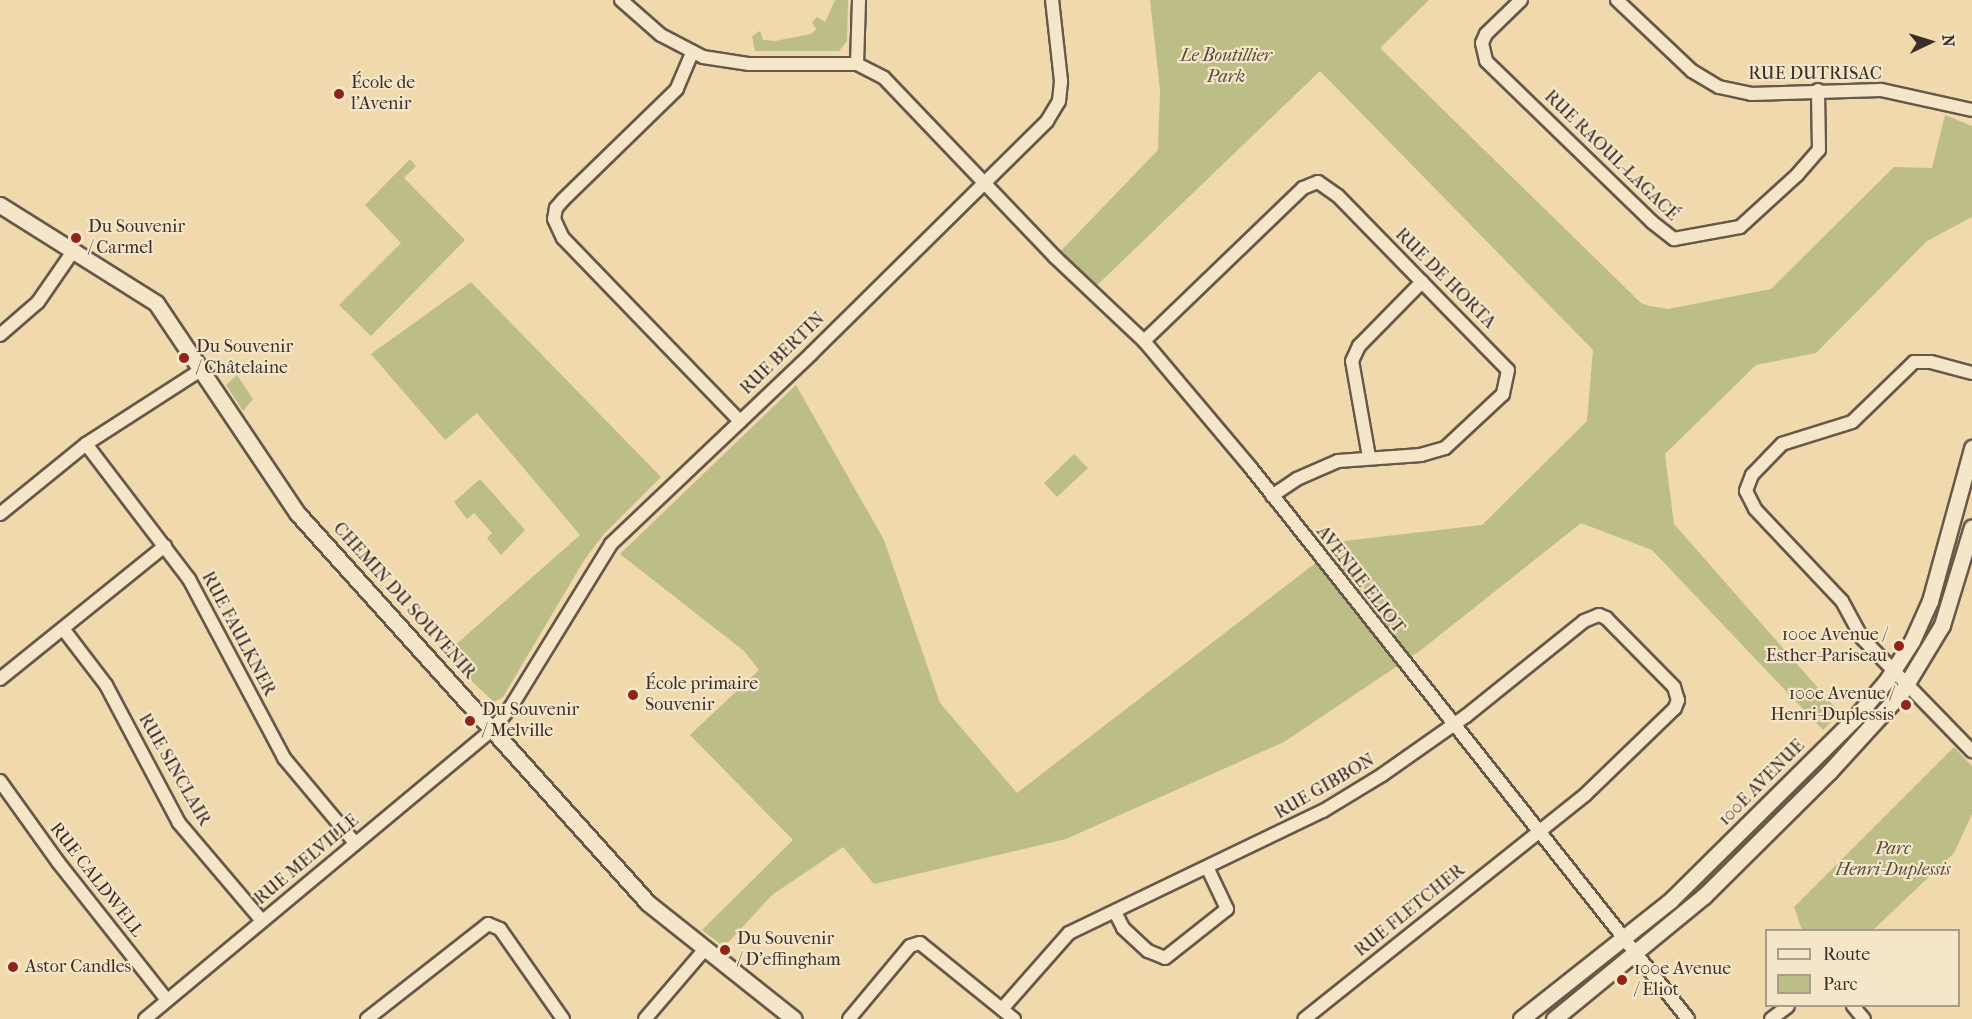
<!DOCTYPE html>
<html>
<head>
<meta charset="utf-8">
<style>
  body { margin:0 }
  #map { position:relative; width:1972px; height:1019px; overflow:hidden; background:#efd9ad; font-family:"IM FELL French Canon",serif }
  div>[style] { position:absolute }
  .green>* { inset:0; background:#bdbe87 }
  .roads { filter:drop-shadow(2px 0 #685849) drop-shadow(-2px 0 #685849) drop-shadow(0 2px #685849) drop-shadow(0 -2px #685849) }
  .minor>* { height:12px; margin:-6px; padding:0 6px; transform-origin:6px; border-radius:6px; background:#f5e6ca }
  .tertiary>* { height:15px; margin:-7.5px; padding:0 7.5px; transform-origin:7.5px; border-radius:7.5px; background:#f5e6ca }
  .dots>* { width:16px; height:16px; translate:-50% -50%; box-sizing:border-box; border:3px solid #f5e6ca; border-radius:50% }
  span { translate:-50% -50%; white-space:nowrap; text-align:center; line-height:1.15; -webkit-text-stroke:4.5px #f5e6ca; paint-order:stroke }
  .park-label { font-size:18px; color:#554a3b; font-style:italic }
  .street-label { font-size:18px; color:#3b2d28 }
  .poi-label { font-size:18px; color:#3b2d28 }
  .left { translate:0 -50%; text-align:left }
  .right { translate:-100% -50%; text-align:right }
  .legend { position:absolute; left:1765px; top:929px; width:195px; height:78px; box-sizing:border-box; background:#f5e6ca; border:2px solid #ab9c89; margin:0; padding:8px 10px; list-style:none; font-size:18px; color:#3b2d28 }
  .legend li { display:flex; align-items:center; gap:12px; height:30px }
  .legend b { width:30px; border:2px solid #ab9c89 }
  .north { position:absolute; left:1900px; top:12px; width:60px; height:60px; -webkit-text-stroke:4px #f5e6ca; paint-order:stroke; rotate:86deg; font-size:16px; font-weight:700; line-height:24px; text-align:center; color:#3b2d28 }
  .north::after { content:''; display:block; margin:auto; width:21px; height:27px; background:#3b2d28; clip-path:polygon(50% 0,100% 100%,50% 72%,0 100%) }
</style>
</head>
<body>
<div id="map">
  <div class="green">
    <i style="clip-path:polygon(835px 0,848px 0,847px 41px,839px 51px,755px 51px,752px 36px,760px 31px,763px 40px,775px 41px,811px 34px,816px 29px,812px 22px,817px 17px,825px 22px)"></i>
    <i style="clip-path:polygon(1150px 0,1429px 0,1380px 48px,1641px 303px,1650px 306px,1668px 309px,1771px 289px,1894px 167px,1932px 168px,1945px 115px,1972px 126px,1972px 217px,1927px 241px,1816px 353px,1756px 365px,1665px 454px,1674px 524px,1840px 713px,1823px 730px,1652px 550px,1581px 523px,1421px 650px,1284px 742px,1066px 839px,874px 884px,843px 847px,772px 895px,724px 947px,702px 930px,793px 840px,690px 735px,759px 670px,744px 651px,620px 554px,796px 385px,884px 540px,940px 703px,1017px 793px,1344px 541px,1482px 525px,1587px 421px,1593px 350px,1320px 71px,1090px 292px,1055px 257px,1158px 150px,1160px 90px)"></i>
    <i style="clip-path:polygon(410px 159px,416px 166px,404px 178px,465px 240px,371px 336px,339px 305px,401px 243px,365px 205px)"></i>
    <i style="clip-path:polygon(471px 282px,661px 477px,603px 535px,583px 562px,503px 697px,494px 702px,444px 655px,580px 535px,477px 413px,445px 440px,371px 354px)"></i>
    <i style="clip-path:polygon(237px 375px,253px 399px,243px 411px,226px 385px)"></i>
    <i style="clip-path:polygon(1074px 454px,1088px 468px,1057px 497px,1044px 483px)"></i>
    <i style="clip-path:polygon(480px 479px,525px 530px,501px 555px,487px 538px,492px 533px,474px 513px,467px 519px,454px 502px)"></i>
    <i style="clip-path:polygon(1954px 747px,1972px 766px,1972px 814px,1954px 853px,1873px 930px,1802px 930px,1794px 907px)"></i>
  </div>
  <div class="roads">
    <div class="minor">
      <i style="left:621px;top:0;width:53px;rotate:41.2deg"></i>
      <i style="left:661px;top:35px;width:47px;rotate:27.6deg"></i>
      <i style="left:703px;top:57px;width:47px;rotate:8.7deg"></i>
      <i style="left:749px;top:64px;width:108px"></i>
      <i style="left:857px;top:64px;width:30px;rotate:27deg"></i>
      <i style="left:884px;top:78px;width:248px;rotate:46.3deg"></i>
      <i style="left:1055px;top:257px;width:122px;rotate:43.3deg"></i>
      <i style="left:1144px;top:341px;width:166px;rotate:49.9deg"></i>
      <i style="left:1251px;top:468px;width:703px;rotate:51.58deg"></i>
      <i style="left:1521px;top:0;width:49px;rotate:135.8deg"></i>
      <i style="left:1486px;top:34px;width:10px;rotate:114deg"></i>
      <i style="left:1482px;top:43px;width:18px;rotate:77deg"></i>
      <i style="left:1486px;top:61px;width:231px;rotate:44.1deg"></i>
      <i style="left:1652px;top:222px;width:28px;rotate:38deg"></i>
      <i style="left:1674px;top:239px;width:67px;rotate:-10.3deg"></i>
      <i style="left:1740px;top:227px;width:77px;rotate:-42.4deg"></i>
      <i style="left:1797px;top:175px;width:33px;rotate:-49deg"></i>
      <i style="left:1819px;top:150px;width:60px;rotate:-91deg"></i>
      <i style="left:1617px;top:0;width:103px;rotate:43.4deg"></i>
      <i style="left:1692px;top:71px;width:31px;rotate:31deg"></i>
      <i style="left:1719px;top:87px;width:33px;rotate:12deg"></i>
      <i style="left:1751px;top:94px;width:130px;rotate:-1.8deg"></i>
      <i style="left:1881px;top:90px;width:93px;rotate:12.4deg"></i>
      <i style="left:692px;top:53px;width:39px;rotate:113deg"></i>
      <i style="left:677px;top:89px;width:159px;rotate:135.8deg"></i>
      <i style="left:563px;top:200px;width:11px;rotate:131deg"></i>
      <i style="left:556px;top:208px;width:11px;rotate:100deg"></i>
      <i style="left:554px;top:219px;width:21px;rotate:65deg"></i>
      <i style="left:563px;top:238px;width:255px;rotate:46deg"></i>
      <i style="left:857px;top:64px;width:64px;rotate:-88.2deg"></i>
      <i style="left:0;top:335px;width:50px;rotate:-41deg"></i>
      <i style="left:38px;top:302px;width:63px;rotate:-55.3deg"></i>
      <i style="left:1144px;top:341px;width:221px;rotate:-43.9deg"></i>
      <i style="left:1303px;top:188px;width:16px;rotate:-22deg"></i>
      <i style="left:1318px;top:182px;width:24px;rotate:35deg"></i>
      <i style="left:1338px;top:196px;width:243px;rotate:45.7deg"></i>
      <i style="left:1508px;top:370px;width:25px;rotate:102deg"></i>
      <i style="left:1503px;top:394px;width:79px;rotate:137deg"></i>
      <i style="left:1445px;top:448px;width:25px;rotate:164deg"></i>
      <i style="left:1421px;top:455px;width:83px;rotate:175.9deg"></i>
      <i style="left:1338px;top:461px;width:45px;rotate:156.3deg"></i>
      <i style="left:1297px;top:479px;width:30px;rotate:146deg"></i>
      <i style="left:1972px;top:373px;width:42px;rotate:-165deg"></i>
      <i style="left:1931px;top:362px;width:17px;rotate:180deg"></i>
      <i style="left:1914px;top:362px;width:86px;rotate:135.9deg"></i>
      <i style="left:1852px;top:422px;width:73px;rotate:162.6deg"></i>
      <i style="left:1782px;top:444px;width:43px;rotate:134.1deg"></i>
      <i style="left:1752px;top:475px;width:17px;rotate:111deg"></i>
      <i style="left:1746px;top:491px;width:20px;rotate:63deg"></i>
      <i style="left:1755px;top:509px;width:127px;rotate:46.6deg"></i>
      <i style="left:1842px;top:601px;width:42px;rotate:61.6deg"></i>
      <i style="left:1862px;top:638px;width:158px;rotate:45.8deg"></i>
      <i style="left:86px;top:444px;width:170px;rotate:52.7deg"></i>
      <i style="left:189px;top:579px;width:203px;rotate:62deg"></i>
      <i style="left:284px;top:758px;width:111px;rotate:50.1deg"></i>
      <i style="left:1369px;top:457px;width:97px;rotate:-100deg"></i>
      <i style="left:1352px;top:361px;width:17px;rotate:-65deg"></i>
      <i style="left:1359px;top:346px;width:90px;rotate:-45.5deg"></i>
      <i style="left:0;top:514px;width:111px;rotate:-39.1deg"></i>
      <i style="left:86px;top:444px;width:137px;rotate:-32.8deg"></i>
      <i style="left:64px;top:630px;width:69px;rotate:52.6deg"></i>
      <i style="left:106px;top:685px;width:156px;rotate:62.1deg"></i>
      <i style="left:179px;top:823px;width:128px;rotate:49.7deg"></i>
      <i style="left:0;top:679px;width:212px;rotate:-38.9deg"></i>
      <i style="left:0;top:781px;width:100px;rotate:54.4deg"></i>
      <i style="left:58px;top:862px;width:176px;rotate:51.7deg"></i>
      <i style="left:1115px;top:912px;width:18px;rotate:63deg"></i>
      <i style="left:1123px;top:928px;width:34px;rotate:43deg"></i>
      <i style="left:1148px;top:951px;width:18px;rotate:22deg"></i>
      <i style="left:1165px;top:958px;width:79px;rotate:-38.3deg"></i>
      <i style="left:1227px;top:909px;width:44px;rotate:-115.4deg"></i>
      <i style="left:1853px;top:1006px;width:17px;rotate:50deg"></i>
      <i style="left:1002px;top:1009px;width:101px;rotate:-48.6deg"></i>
      <i style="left:1069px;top:933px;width:282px;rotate:-25.7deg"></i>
      <i style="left:1323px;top:811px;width:69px;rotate:-31.4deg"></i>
      <i style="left:1382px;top:775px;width:103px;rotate:-35.1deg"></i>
      <i style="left:1466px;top:716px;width:151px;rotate:-38.8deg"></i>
      <i style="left:1584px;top:621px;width:16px;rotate:-22deg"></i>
      <i style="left:1599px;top:615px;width:8px;rotate:23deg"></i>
      <i style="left:1606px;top:618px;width:97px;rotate:45.4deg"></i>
      <i style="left:1674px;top:687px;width:14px;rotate:73deg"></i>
      <i style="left:1678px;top:700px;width:9px;rotate:111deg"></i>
      <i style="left:1675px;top:708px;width:125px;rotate:136deg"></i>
      <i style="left:1585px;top:795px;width:359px;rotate:141.4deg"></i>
      <i style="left:145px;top:1019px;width:452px;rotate:-39.8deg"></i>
      <i style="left:492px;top:730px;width:32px;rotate:-51deg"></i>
      <i style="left:512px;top:705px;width:189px;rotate:-58.4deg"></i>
      <i style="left:611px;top:544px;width:276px;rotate:-43.5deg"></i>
      <i style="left:811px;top:354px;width:332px;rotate:-44.6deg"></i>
      <i style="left:1047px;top:121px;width:23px;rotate:-59deg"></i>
      <i style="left:1059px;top:101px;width:20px;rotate:-84deg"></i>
      <i style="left:1061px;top:81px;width:81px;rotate:-96.3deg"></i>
      <i style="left:367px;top:1019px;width:154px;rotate:-38.1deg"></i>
      <i style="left:488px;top:924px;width:13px;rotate:23deg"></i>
      <i style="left:500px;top:929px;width:110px;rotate:55deg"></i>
      <i style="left:645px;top:1019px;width:92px;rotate:-49.4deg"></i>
      <i style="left:849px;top:1019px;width:95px;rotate:-50.1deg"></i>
      <i style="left:910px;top:946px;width:10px;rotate:-17deg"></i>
      <i style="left:920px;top:943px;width:121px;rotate:39deg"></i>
      <i style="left:1771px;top:1019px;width:21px;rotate:-37deg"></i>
    </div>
    <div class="tertiary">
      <i style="left:0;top:205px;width:184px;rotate:32.1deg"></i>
      <i style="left:156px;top:303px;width:254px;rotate:56.1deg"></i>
      <i style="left:298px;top:514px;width:523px;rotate:48.02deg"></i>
      <i style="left:648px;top:903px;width:186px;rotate:38.5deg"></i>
      <i style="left:1521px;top:1019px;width:191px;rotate:-38.4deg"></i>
      <i style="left:1671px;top:900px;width:259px;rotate:-44.7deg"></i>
      <i style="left:1855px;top:718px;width:50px;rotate:-49.9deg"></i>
      <i style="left:1887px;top:680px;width:46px;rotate:-57.3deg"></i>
      <i style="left:1912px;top:641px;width:44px;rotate:-65.8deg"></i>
      <i style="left:1930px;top:601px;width:159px;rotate:-74.6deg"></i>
      <i style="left:1554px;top:1019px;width:194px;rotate:-39.4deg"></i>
      <i style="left:1704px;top:896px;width:176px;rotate:-44.8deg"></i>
      <i style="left:1829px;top:772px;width:107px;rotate:-47.7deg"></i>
      <i style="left:1901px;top:693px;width:79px;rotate:-58.9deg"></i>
      <i style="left:1942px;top:625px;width:102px;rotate:-73deg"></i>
    </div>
  </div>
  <div class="dots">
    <i style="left:339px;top:94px;background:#8f2418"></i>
    <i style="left:76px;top:238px;background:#8f2418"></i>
    <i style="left:184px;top:358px;background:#8f2418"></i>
    <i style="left:1899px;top:646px;background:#8f2418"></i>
    <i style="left:633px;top:695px;background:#8f2418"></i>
    <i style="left:1906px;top:705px;background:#8f2418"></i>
    <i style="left:470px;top:721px;background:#8f2418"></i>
    <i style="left:725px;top:950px;background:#8f2418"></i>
    <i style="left:13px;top:967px;background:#8f2418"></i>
    <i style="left:1622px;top:980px;background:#8f2418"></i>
  </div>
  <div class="park-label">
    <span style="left:1226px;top:67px">Le Boutillier<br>Park</span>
    <span style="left:1893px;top:860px">Parc<br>Henri-Duplessis</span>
  </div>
  <div class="street-label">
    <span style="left:1815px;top:74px">RUE DUTRISAC</span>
    <span style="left:1611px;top:156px;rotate:44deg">RUE RAOUL-LAGACÉ</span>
    <span style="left:1445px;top:279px;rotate:45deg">RUE DE HORTA</span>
    <span style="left:783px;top:354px;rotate:-44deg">RUE BERTIN</span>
    <span style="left:1360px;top:580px;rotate:52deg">AVENUE ELIOT</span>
    <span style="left:404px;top:601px;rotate:48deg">CHEMIN DU SOUVENIR</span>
    <span style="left:238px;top:634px;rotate:62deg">RUE FAULKNER</span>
    <span style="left:174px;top:770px;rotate:60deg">RUE SINCLAIR</span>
    <span style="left:1762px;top:783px;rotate:-45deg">100E AVENUE</span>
    <span style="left:1325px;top:787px;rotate:-30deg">RUE GIBBON</span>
    <span style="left:307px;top:860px;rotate:-40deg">RUE MELVILLE</span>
    <span style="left:96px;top:880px;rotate:52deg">RUE CALDWELL</span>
    <span style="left:1410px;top:911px;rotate:-39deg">RUE FLETCHER</span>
  </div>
  <div class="poi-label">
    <span class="left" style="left:351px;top:94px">École de<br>l'Avenir</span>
    <span class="left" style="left:88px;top:238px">Du Souvenir<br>/ Carmel</span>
    <span class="left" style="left:196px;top:358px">Du Souvenir<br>/ Châtelaine</span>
    <span class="right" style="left:1887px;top:646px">100e Avenue /<br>Esther-Pariseau</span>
    <span class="left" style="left:645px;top:695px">École primaire<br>Souvenir</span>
    <span class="right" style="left:1894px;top:705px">100e Avenue /<br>Henri-Duplessis</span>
    <span class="left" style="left:482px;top:721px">Du Souvenir<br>/ Melville</span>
    <span class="left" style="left:737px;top:950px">Du Souvenir<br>/ D'effingham</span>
    <span class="left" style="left:25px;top:967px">Astor Candles</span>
    <span class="left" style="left:1634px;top:980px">100e Avenue<br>/ Eliot</span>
  </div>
  <ul class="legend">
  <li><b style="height:8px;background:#f5e6ca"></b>Route</li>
  <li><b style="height:16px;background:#bdbe87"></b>Parc</li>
  </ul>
  <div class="north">N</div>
</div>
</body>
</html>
